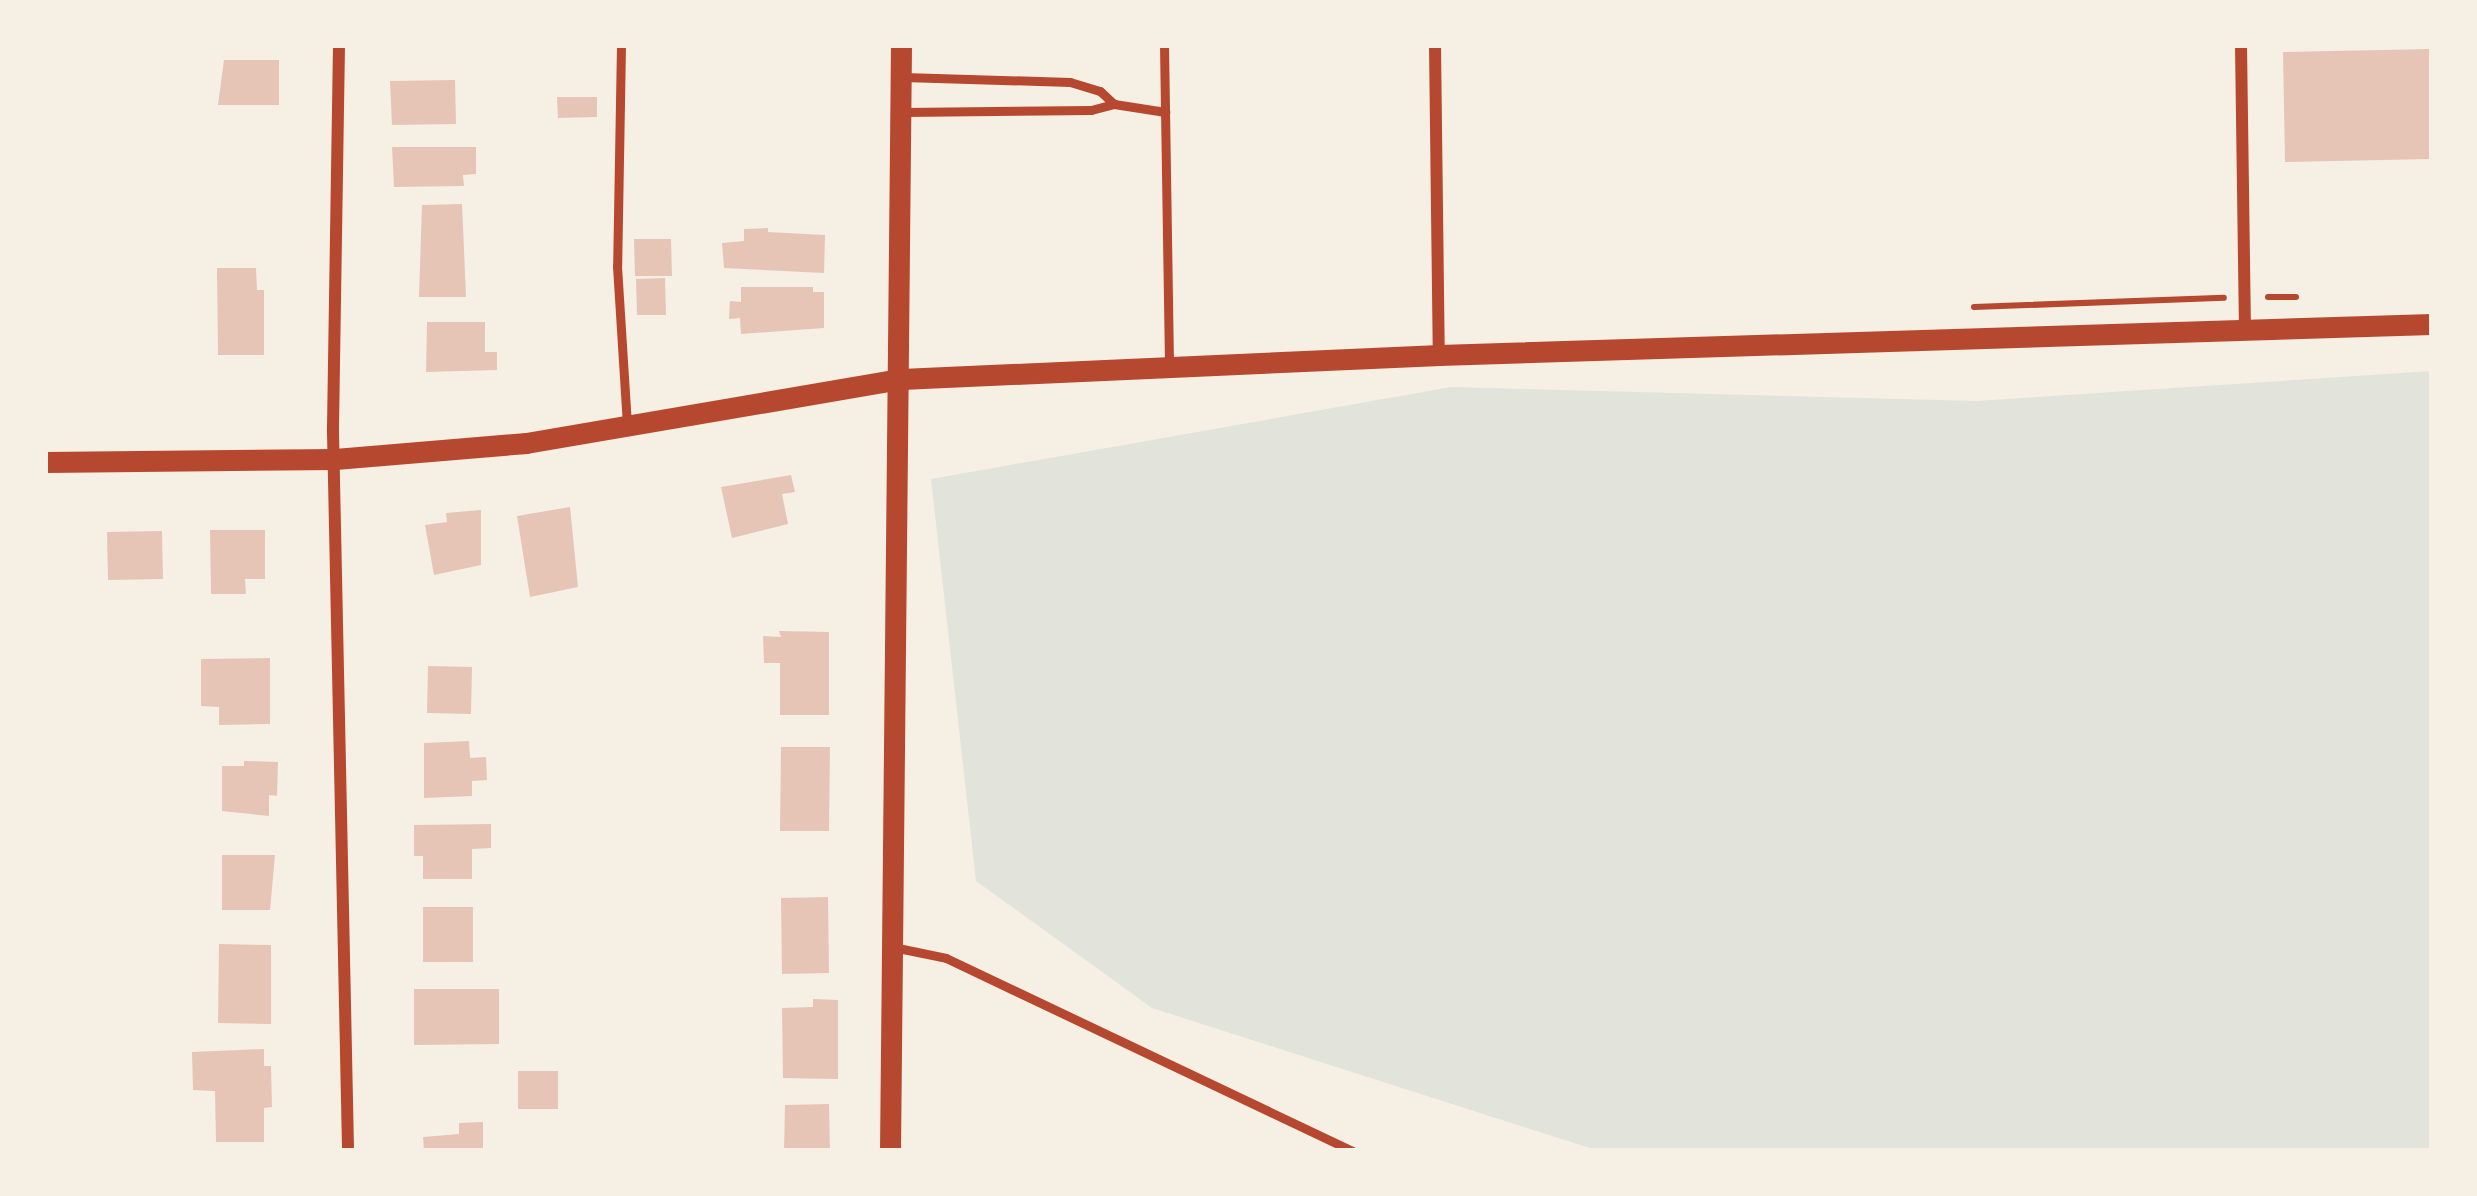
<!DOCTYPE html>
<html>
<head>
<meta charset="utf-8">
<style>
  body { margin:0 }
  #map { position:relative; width:2477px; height:1196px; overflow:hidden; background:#f6efe4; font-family:Roboto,sans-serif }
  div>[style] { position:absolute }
  .green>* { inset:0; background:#e2e4dc }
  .building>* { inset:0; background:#e6c5b7 }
  .path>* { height:6px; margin:-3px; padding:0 3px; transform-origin:3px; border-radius:3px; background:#b5482f }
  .service>* { height:9px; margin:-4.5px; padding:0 4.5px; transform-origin:4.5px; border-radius:4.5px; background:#b5482f }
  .minor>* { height:12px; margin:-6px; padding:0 6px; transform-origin:6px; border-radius:6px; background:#b5482f }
  .tertiary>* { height:21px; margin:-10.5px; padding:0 10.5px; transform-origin:10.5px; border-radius:10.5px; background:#b5482f }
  span { translate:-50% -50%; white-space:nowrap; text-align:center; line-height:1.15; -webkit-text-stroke:9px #f6efe4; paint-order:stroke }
  .frame { position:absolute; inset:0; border:48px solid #f6efe4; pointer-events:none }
</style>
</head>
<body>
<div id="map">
  <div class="green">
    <i style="clip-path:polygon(2432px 371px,2432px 1151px,1599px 1151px,1152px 1008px,976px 881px,931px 479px,1451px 387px,1976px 401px)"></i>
  </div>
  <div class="building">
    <i style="clip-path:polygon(2429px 49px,2431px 159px,2285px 162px,2283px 52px)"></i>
    <i style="clip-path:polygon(224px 60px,279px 60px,279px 105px,218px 105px)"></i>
    <i style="clip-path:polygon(455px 80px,456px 124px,392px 125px,390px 81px)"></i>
    <i style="clip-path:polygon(557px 97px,597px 97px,597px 117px,558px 118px)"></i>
    <i style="clip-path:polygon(392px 147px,476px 147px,476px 174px,463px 175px,464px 186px,394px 187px)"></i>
    <i style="clip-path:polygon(462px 204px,466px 297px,419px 297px,422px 205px)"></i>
    <i style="clip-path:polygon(768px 228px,768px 232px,825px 235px,824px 273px,724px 268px,722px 243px,744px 241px,744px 229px)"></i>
    <i style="clip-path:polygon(634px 239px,671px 239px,672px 276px,635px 276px)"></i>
    <i style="clip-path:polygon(217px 268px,256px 268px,257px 290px,264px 290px,264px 355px,218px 355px)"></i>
    <i style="clip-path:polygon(665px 278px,666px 315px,637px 315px,636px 279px)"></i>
    <i style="clip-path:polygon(741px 287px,813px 287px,813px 292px,824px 292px,824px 328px,741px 334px,740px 318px,729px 319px,730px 301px,741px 302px)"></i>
    <i style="clip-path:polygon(427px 322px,485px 322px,485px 352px,497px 352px,497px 370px,426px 372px)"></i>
    <i style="clip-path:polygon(791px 475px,795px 492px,782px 494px,788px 524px,732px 538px,721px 487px)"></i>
    <i style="clip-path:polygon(570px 507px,578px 587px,530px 597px,517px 516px)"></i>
    <i style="clip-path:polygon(481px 510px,481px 565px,434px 575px,425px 525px,447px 522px,446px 513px)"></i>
    <i style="clip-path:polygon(210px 530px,265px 530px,265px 579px,245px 579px,246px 594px,211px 594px)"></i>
    <i style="clip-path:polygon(162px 531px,163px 579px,108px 580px,107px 532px)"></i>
    <i style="clip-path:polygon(779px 631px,829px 632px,829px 715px,780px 715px,780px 663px,764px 663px,763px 636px,781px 637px)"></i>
    <i style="clip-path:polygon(270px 658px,270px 724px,219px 725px,219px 707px,201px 706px,201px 659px)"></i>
    <i style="clip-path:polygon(428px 666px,472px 667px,471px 714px,427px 713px)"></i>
    <i style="clip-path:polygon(469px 741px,470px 758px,486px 757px,487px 780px,472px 781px,472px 796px,424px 798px,424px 743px)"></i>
    <i style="clip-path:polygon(781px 747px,830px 747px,829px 831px,780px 831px)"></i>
    <i style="clip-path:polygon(244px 761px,278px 762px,277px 796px,269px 795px,269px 816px,222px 811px,222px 766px,244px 766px)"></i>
    <i style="clip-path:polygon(491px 824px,491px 848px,472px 849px,472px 879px,423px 879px,423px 856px,414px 856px,414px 825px)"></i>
    <i style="clip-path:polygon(222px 855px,275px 855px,270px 910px,222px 910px)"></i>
    <i style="clip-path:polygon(828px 897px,829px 973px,782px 974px,781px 898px)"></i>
    <i style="clip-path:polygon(423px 907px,473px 907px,473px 962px,423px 962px)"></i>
    <i style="clip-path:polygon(219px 944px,271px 945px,271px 1024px,218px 1023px)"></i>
    <i style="clip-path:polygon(414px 989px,499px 989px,499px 1044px,414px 1045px)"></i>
    <i style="clip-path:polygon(813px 999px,838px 1000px,838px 1079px,783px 1078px,782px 1008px,813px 1007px)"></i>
    <i style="clip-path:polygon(264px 1049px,264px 1066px,271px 1066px,272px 1107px,264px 1108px,264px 1142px,216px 1142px,215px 1091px,193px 1090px,192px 1052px)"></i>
    <i style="clip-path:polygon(518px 1071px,558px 1071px,558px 1109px,518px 1109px)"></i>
    <i style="clip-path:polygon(829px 1104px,830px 1151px,784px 1151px,785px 1105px)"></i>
    <i style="clip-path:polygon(483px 1122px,483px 1151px,424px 1151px,423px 1137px,459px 1134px,459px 1123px)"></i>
  </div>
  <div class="path">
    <i style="left:2268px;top:297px;width:28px"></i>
    <i style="left:1974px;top:307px;width:250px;rotate:-2.1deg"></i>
  </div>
  <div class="service">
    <i style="left:621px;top:45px;width:221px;rotate:91deg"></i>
    <i style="left:617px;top:266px;width:161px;rotate:86.4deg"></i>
    <i style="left:1164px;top:45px;width:319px;rotate:89.1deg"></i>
    <i style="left:903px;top:77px;width:167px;rotate:1.7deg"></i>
    <i style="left:1070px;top:82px;width:31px;rotate:17deg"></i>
    <i style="left:1100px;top:91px;width:19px;rotate:43deg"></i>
    <i style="left:903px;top:112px;width:188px;rotate:-0.6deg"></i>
    <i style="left:1091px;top:110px;width:24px;rotate:-15deg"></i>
    <i style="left:1114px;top:104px;width:52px;rotate:8.9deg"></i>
    <i style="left:893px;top:947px;width:54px;rotate:11.7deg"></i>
    <i style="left:946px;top:958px;width:450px;rotate:25.4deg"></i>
  </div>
  <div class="minor">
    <i style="left:339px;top:45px;width:387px;rotate:90.9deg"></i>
    <i style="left:333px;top:432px;width:719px;rotate:88.8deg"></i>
    <i style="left:1435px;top:45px;width:310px;rotate:89.3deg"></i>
    <i style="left:2241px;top:45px;width:285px;rotate:89.2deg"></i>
  </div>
  <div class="tertiary">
    <i style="left:45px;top:462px;width:290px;rotate:-0.6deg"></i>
    <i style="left:335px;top:459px;width:192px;rotate:-4.8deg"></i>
    <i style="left:526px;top:443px;width:380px;rotate:-9.7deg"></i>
    <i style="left:901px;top:379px;width:539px;rotate:-2.55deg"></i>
    <i style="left:1439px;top:355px;width:993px;rotate:-1.79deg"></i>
    <i style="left:890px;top:1151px;width:1106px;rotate:-89.43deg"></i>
  </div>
  <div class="frame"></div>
</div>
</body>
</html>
